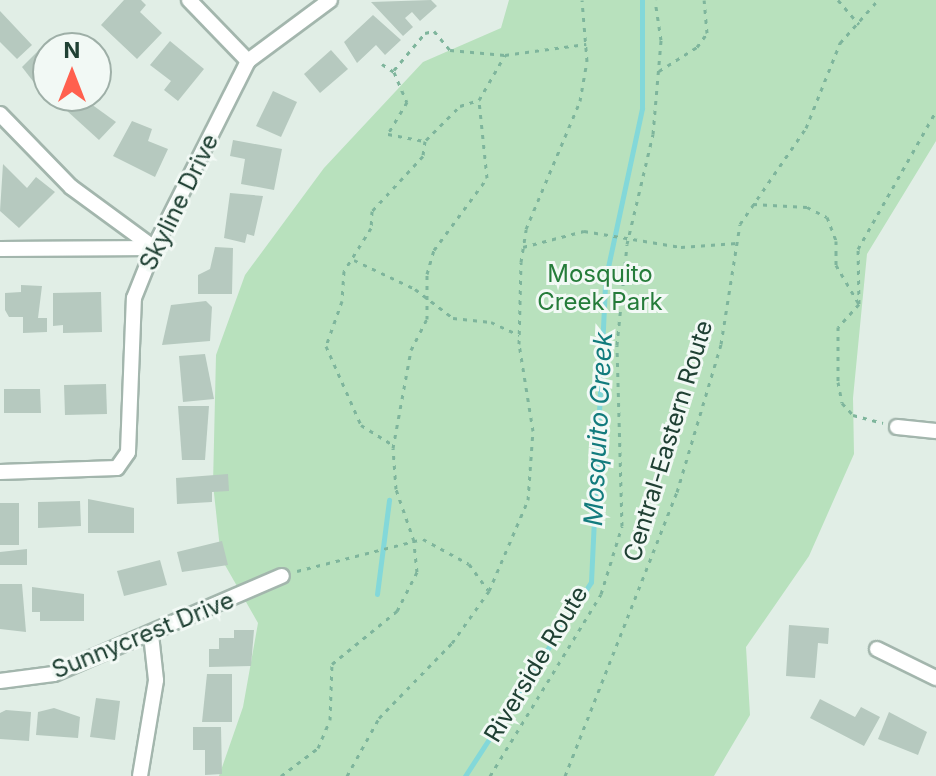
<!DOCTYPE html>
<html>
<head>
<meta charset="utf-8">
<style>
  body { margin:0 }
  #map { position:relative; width:936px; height:776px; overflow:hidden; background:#e1eee6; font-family:Inter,sans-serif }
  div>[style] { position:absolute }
  .green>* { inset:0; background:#b8e1bd }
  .stream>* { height:5px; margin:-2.5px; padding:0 2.5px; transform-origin:2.5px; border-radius:2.5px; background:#83d8d9 }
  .building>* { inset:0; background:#b6c9bf }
  .path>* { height:3px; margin-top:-1.5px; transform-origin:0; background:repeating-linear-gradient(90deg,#7eb59c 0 4px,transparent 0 10px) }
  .roads { filter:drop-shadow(2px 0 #a3b6ad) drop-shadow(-2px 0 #a3b6ad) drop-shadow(0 2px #a3b6ad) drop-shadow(0 -2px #a3b6ad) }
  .minor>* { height:14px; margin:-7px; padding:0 7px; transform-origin:7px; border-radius:7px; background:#fff }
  span { translate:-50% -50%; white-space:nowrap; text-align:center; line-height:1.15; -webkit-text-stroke:6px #f2f9f5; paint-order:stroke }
  .street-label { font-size:24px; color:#1f4033 }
  .park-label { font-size:24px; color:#257c3a }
  .water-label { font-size:26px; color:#127b7d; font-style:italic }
  .north { position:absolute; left:32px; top:32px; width:80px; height:80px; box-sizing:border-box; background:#f2f9f5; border:2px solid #9eafa7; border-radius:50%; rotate:0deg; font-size:22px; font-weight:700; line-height:32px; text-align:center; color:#1f4033 }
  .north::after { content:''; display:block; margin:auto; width:28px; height:36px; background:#ff604e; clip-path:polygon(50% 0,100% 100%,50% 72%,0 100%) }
</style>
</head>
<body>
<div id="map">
  <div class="green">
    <i style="clip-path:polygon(509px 0,936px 0,936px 141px,867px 254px,853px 398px,854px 454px,809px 556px,746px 647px,750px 715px,714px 776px,219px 776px,243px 707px,258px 623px,221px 558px,213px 484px,216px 355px,245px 275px,324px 168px,423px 62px,501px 28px)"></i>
  </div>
  <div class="stream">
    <i style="left:377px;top:594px;width:95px;rotate:-82.7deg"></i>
    <i style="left:465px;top:776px;width:231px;rotate:-57deg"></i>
    <i style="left:591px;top:582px;width:301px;rotate:-87.3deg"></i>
    <i style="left:605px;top:281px;width:177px;rotate:-77.9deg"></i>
    <i style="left:642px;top:108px;width:108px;rotate:-90deg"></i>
  </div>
  <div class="building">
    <i style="clip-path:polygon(124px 0,141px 0,146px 5px,140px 12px,162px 33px,137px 59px,101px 25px)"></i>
    <i style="clip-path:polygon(431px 0,437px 6px,420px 21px,412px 12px,405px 18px,413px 27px,403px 36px,371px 2px)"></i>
    <i style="clip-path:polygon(0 11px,32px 45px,17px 59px,0 42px)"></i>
    <i style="clip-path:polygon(373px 15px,401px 40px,385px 55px,376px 45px,357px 63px,344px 42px)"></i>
    <i style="clip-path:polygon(170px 41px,204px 69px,178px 101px,164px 90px,171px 81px,150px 65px)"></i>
    <i style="clip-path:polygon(331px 50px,348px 69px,320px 93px,304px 74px)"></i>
    <i style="clip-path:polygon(38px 51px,48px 60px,46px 98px,22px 67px)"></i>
    <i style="clip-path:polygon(273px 91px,297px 102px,281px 137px,256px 126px)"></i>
    <i style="clip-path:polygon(80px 96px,116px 122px,99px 140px,66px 110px)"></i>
    <i style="clip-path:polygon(132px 121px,152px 129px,148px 141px,168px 149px,155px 177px,113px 156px)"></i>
    <i style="clip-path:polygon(233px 140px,282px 149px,274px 190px,241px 184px,245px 159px,230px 156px)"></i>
    <i style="clip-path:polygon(3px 164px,27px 188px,36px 177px,55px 192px,19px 228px,0 211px)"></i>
    <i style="clip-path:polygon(230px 193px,263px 196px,254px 236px,247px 234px,245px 243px,224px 238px)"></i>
    <i style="clip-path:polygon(215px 247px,233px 248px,232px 294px,198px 294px,198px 275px,210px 269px)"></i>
    <i style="clip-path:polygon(21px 285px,42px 286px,38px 318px,47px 318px,47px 332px,23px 333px,23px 317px,9px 317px,5px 310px,5px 293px,21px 292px)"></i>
    <i style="clip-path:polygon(101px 292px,102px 332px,63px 333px,63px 325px,53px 326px,53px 293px)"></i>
    <i style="clip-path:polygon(206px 301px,212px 307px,210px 341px,162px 345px,171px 305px)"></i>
    <i style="clip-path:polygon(205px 354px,214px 399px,183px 402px,179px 356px)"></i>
    <i style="clip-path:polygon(106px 384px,107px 414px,65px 415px,64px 385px)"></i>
    <i style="clip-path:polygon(4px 389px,40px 389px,41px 413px,4px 413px)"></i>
    <i style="clip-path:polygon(178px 406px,209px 406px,205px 460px,182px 460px)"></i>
    <i style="clip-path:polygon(228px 474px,229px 491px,212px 492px,212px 502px,177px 504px,176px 478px)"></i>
    <i style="clip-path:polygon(88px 499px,134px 508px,134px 533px,88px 533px)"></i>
    <i style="clip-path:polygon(80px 501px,81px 526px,38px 528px,38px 502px)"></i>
    <i style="clip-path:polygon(0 503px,19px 503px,19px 545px,0 545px)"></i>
    <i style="clip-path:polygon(222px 541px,228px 565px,182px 572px,177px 552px)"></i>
    <i style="clip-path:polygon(27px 549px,27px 565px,0 565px,0 552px)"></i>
    <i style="clip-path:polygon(160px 560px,167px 585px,124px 596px,117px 571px)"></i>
    <i style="clip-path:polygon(0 584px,22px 584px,26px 632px,0 629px)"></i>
    <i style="clip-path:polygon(32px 587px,84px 594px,84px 621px,40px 621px,40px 612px,32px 612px)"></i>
    <i style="clip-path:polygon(789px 625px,829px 628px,828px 644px,818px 643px,815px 678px,786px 676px)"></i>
    <i style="clip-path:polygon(234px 630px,254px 630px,251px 666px,209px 667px,209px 649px,219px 649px,219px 638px,234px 638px)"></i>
    <i style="clip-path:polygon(207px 674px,232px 674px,232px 722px,202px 722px)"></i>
    <i style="clip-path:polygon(96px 698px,120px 701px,115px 740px,90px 737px)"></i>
    <i style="clip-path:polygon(820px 699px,855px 717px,861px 707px,880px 717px,864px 746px,810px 718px)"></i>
    <i style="clip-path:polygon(54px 708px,80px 717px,78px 738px,36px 735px,38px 712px)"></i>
    <i style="clip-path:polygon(6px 710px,31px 712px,29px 741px,0 739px,0 713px)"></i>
    <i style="clip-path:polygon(889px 712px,927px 732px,918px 755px,878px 739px)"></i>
    <i style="clip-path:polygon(193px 727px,221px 727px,222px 774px,205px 775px,205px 750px,193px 750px)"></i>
  </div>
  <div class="path">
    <i style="left:838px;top:0;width:32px;rotate:49deg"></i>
    <i style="left:382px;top:64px;width:14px;rotate:34deg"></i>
    <i style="left:394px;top:72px;width:33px;rotate:67deg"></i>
    <i style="left:407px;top:102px;width:37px;rotate:121deg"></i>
    <i style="left:388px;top:134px;width:38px;rotate:11deg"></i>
    <i style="left:425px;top:141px;width:15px;rotate:98deg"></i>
    <i style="left:423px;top:156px;width:75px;rotate:132.8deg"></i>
    <i style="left:372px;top:211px;width:17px;rotate:93deg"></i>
    <i style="left:371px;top:228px;width:51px;rotate:122.1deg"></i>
    <i style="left:344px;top:271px;width:30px;rotate:94deg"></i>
    <i style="left:342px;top:301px;width:48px;rotate:109.6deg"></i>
    <i style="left:326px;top:346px;width:86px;rotate:66.1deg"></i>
    <i style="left:361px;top:425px;width:38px;rotate:32deg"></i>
    <i style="left:394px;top:70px;width:48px;rotate:-50deg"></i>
    <i style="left:425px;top:33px;width:9px;rotate:-13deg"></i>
    <i style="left:434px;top:31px;width:25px;rotate:50deg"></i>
    <i style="left:450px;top:50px;width:55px;rotate:5.2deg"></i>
    <i style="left:659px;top:71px;width:45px;rotate:-32.3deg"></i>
    <i style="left:697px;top:47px;width:17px;rotate:-54deg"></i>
    <i style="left:707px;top:33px;width:33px;rotate:-95deg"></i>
    <i style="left:426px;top:140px;width:48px;rotate:-45deg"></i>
    <i style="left:460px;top:106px;width:20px;rotate:-18deg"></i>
    <i style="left:753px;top:204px;width:54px;rotate:3.2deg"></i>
    <i style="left:807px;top:207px;width:22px;rotate:27deg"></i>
    <i style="left:827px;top:217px;width:26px;rotate:69deg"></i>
    <i style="left:836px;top:241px;width:24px;rotate:90deg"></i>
    <i style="left:836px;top:265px;width:45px;rotate:59.5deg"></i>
    <i style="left:523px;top:247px;width:63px;rotate:-14.7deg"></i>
    <i style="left:584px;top:231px;width:98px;rotate:9.4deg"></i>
    <i style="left:681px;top:247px;width:56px;rotate:-4.1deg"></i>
    <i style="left:354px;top:260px;width:68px;rotate:25.4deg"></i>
    <i style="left:415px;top:289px;width:48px;rotate:37.3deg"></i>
    <i style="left:453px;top:318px;width:38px;rotate:6deg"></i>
    <i style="left:491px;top:322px;width:31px;rotate:25deg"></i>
    <i style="left:859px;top:304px;width:55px;rotate:-91deg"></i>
    <i style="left:858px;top:249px;width:159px;rotate:-60.5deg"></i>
    <i style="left:859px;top:304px;width:31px;rotate:132deg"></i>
    <i style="left:838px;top:327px;width:55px;rotate:90deg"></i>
    <i style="left:838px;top:382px;width:21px;rotate:79deg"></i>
    <i style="left:842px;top:403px;width:16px;rotate:47deg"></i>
    <i style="left:853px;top:415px;width:31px;rotate:15deg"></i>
    <i style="left:297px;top:571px;width:130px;rotate:-14.3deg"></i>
    <i style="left:423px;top:539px;width:52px;rotate:28.5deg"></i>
    <i style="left:469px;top:564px;width:32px;rotate:54deg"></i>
    <i style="left:281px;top:776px;width:46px;rotate:-37.1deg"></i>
    <i style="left:318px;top:748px;width:30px;rotate:-67deg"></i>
    <i style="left:330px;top:720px;width:56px;rotate:-88deg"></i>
    <i style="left:332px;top:664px;width:84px;rotate:-39.2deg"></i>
    <i style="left:397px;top:611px;width:44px;rotate:-62.9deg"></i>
    <i style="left:417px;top:572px;width:31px;rotate:-96deg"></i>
    <i style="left:414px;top:541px;width:55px;rotate:-109.1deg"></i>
    <i style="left:396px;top:489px;width:41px;rotate:-94.2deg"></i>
    <i style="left:393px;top:448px;width:100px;rotate:-79.6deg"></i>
    <i style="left:411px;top:350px;width:35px;rotate:-63deg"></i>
    <i style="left:427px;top:319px;width:45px;rotate:-90deg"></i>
    <i style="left:427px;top:274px;width:25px;rotate:-74deg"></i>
    <i style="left:434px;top:250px;width:89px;rotate:-53.6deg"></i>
    <i style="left:487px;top:178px;width:78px;rotate:-95.9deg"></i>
    <i style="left:479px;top:100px;width:52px;rotate:-60deg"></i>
    <i style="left:505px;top:55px;width:82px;rotate:-7.7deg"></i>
    <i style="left:347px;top:776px;width:66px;rotate:-61.1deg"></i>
    <i style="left:379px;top:718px;width:105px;rotate:-45.8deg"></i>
    <i style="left:452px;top:643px;width:64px;rotate:-54.6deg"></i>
    <i style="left:489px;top:591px;width:99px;rotate:-66.8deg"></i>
    <i style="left:528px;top:500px;width:69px;rotate:-85.9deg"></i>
    <i style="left:533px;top:431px;width:88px;rotate:-99.1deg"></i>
    <i style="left:519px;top:344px;width:82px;rotate:-88.6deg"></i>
    <i style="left:521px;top:262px;width:33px;rotate:-81deg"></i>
    <i style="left:526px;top:229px;width:139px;rotate:-67.1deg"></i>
    <i style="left:580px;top:101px;width:41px;rotate:-80.1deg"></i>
    <i style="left:587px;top:61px;width:61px;rotate:-94.7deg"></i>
    <i style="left:490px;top:776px;width:213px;rotate:-58.6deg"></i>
    <i style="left:601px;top:594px;width:71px;rotate:-72.8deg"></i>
    <i style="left:622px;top:526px;width:181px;rotate:-91.6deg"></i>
    <i style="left:617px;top:345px;width:101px;rotate:-84.3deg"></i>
    <i style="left:627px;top:244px;width:113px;rotate:-76.7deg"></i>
    <i style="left:653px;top:134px;width:94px;rotate:-85.1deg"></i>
    <i style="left:661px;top:40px;width:40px;rotate:-98.5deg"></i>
    <i style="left:565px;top:776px;width:305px;rotate:-68.5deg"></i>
    <i style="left:677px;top:492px;width:154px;rotate:-73.4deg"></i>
    <i style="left:721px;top:344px;width:121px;rotate:-81deg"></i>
    <i style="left:740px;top:224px;width:116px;rotate:-55.5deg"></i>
    <i style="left:806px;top:128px;width:92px;rotate:-68.2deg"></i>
    <i style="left:840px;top:43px;width:57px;rotate:-48.5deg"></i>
  </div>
  <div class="roads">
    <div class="minor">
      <i style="left:189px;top:0;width:85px;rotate:46deg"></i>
      <i style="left:0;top:114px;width:102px;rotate:45.8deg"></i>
      <i style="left:71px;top:187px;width:103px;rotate:36.3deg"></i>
      <i style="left:0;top:249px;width:154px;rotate:-0.4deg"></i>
      <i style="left:897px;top:427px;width:39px;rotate:6deg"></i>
      <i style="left:0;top:472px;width:117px;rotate:-2deg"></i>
      <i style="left:117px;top:468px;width:19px;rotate:-55deg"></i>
      <i style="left:128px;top:452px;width:154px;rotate:-87.8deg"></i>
      <i style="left:134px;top:298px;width:54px;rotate:-68.2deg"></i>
      <i style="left:154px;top:248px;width:209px;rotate:-63.3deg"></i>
      <i style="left:248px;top:61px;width:102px;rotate:-36.6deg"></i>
      <i style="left:877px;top:649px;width:66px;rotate:26.2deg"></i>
      <i style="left:0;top:681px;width:54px;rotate:-7.4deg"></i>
      <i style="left:54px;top:674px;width:248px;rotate:-23.3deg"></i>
      <i style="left:140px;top:776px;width:97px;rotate:-80.5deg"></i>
      <i style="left:156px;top:680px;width:45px;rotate:-96.3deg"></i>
    </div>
  </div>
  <div class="street-label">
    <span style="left:179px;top:202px;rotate:-64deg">Skyline Drive</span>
    <span style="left:668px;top:441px;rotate:-73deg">Central-Eastern Route</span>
    <span style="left:143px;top:635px;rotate:-22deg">Sunnycrest Drive</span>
    <span style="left:536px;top:664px;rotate:-59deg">Riverside Route</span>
  </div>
  <div class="park-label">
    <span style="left:600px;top:288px">Mosquito<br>Creek Park</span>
  </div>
  <div class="water-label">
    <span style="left:598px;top:429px;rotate:-87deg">Mosquito Creek</span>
  </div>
  <div class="north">N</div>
</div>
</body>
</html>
